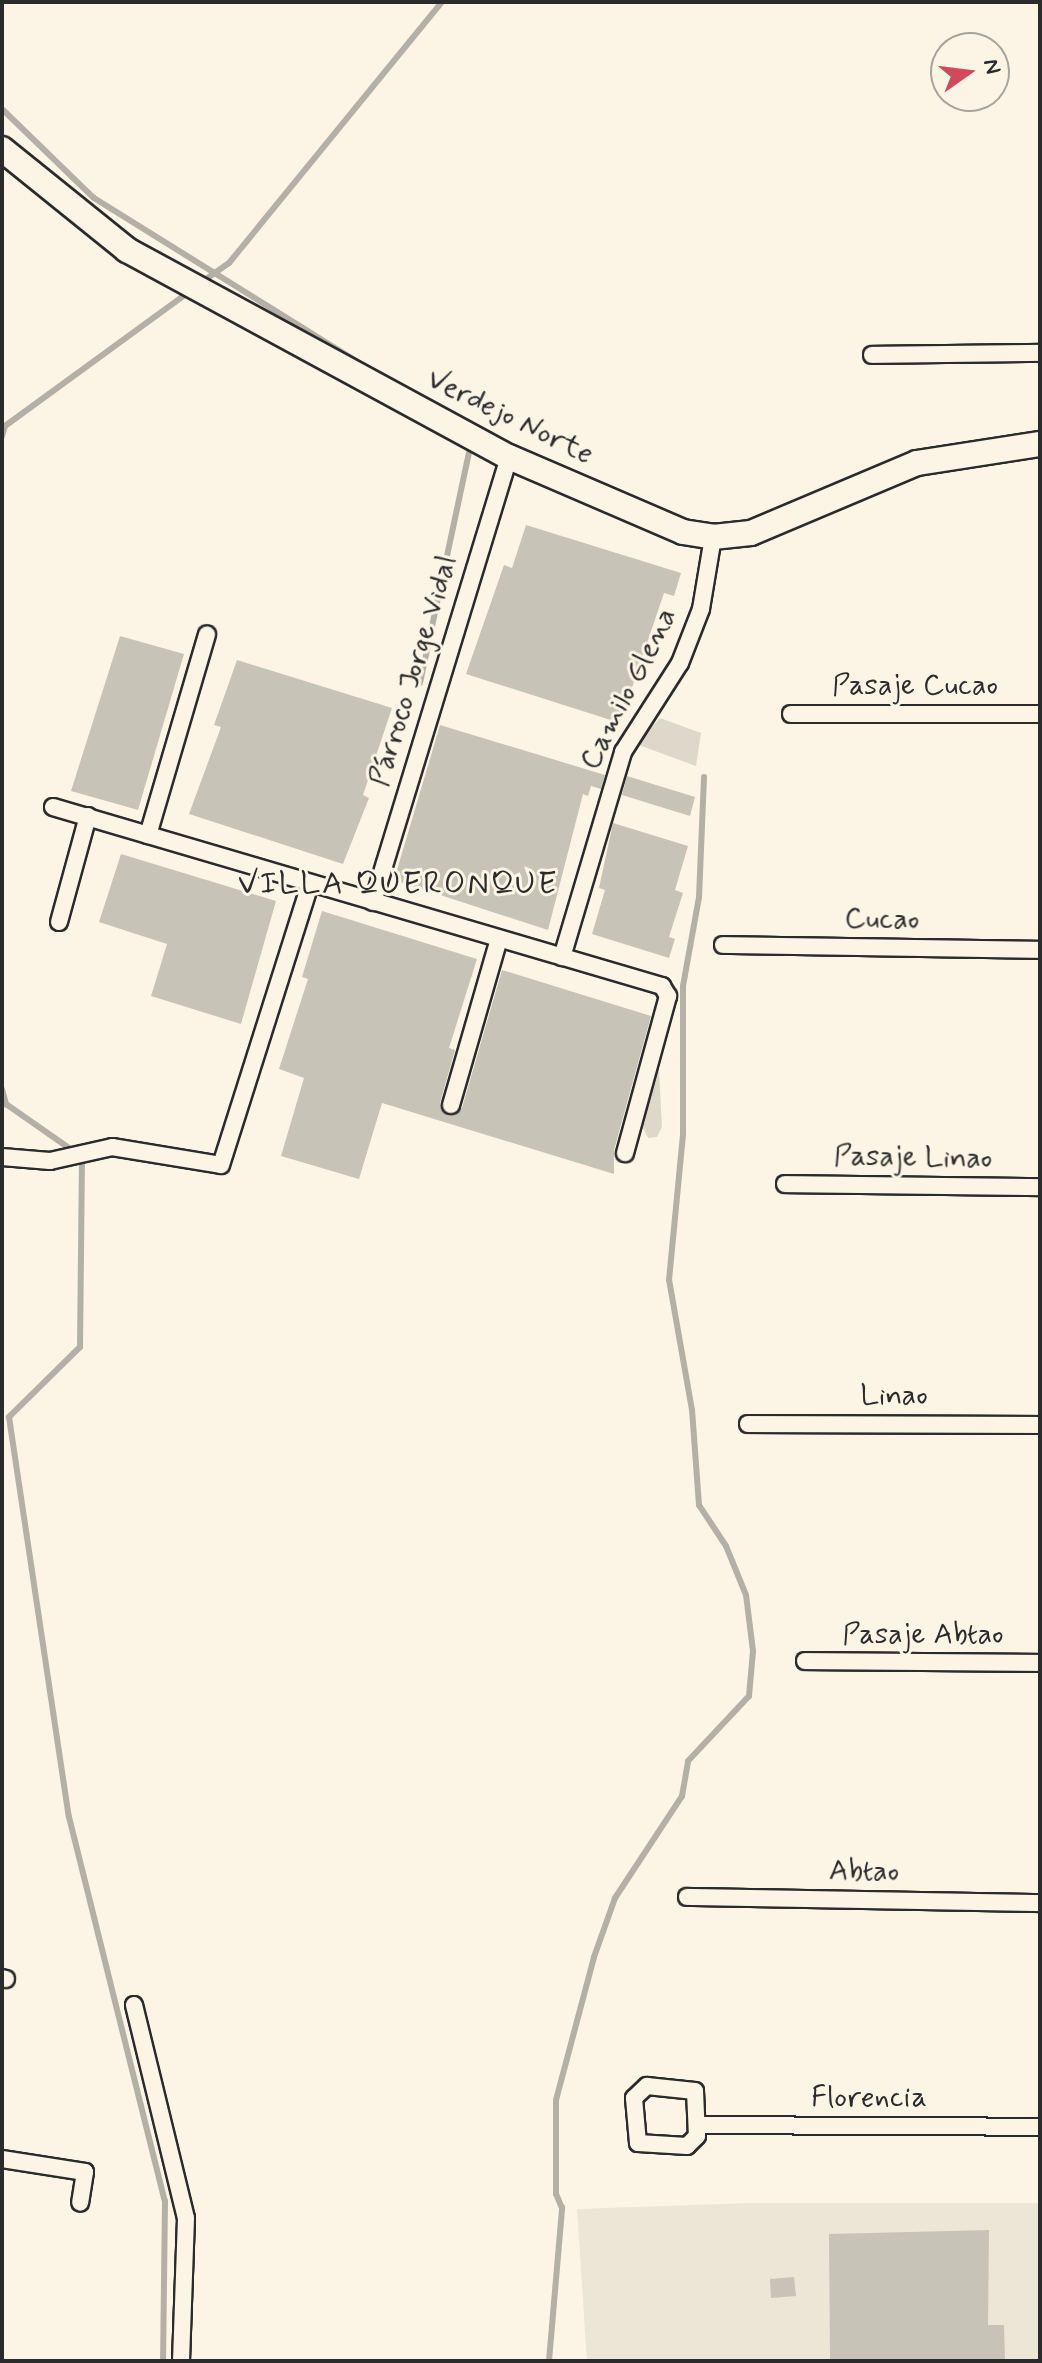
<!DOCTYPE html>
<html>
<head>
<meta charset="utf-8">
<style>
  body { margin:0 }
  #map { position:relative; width:1042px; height:2363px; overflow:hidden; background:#fcf5e5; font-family:Mynerve,sans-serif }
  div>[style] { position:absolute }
  .built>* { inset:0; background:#ece6d7 }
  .green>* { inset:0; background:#ded8ca }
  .stream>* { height:6px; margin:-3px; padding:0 3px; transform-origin:3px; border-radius:3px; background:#b4b0a5 }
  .building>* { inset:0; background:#c8c3b7 }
  .roads { filter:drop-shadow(2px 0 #2b2b2b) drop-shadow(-2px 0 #2b2b2b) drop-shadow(0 2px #2b2b2b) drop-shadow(0 -2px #2b2b2b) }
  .street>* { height:16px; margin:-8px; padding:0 8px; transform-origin:8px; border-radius:8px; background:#fcf5e5 }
  .secondary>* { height:24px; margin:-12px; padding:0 12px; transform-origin:12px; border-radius:12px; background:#fcf5e5 }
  span { translate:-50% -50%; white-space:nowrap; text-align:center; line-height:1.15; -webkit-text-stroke:6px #fcf5e5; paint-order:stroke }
  .street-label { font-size:30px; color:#2b2b2b }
  .neighbourhood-label { font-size:32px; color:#2b2b2b; letter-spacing:2px }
  .frame { position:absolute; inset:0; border:4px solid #2b2b2b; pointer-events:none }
  .north { position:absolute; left:930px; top:32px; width:80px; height:80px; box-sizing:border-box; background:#fcf5e5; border:2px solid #a8a49b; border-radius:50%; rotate:76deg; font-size:22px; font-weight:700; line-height:32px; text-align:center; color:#2b2b2b }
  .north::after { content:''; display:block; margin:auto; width:28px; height:36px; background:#d1495b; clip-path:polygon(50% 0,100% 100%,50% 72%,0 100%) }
</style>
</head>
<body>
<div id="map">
  <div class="built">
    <i style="clip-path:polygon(749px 2203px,1040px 2203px,1040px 2361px,587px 2361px,577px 2209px)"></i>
  </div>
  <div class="green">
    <i style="clip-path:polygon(660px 718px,701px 733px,696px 766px,636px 744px)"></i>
    <i style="clip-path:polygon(658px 1050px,662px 1127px,657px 1137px,648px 1138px,641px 1124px)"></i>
  </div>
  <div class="stream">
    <i style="left:2px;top:109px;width:128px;rotate:44.1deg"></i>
    <i style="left:94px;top:198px;width:312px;rotate:31.9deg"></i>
    <i style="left:199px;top:284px;width:37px;rotate:-35deg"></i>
    <i style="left:229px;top:263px;width:337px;rotate:-50.8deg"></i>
    <i style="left:2px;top:436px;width:10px;rotate:-73deg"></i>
    <i style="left:5px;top:426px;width:229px;rotate:-36.1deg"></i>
    <i style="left:420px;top:683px;width:236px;rotate:-78deg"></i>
    <i style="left:2px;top:1089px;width:16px;rotate:75deg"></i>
    <i style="left:6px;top:1104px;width:93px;rotate:34.9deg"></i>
    <i style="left:82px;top:1157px;width:190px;rotate:90.6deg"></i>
    <i style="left:80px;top:1347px;width:100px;rotate:135.4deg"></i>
    <i style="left:9px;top:1417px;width:404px;rotate:81.5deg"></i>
    <i style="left:69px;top:1817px;width:396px;rotate:76deg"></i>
    <i style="left:165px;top:2201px;width:160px;rotate:90.7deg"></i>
    <i style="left:549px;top:2361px;width:154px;rotate:-85.1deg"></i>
    <i style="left:562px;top:2208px;width:15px;rotate:-113deg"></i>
    <i style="left:556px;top:2194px;width:94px;rotate:-90deg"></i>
    <i style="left:556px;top:2100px;width:148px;rotate:-75.1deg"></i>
    <i style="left:594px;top:1957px;width:63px;rotate:-70.4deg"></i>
    <i style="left:615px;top:1898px;width:122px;rotate:-56.7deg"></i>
    <i style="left:682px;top:1796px;width:36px;rotate:-80deg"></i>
    <i style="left:688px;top:1761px;width:89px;rotate:-46.8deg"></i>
    <i style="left:749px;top:1696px;width:45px;rotate:-84.9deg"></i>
    <i style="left:753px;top:1651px;width:56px;rotate:-97.1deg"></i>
    <i style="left:746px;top:1595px;width:53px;rotate:-112.2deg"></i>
    <i style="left:726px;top:1546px;width:49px;rotate:-123.4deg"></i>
    <i style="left:699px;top:1505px;width:95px;rotate:-94.2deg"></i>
    <i style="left:692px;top:1410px;width:132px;rotate:-100deg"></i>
    <i style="left:669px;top:1280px;width:147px;rotate:-84.5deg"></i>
    <i style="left:683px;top:1134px;width:148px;rotate:-90deg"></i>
    <i style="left:683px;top:986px;width:90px;rotate:-79.8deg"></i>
    <i style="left:699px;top:897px;width:120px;rotate:-87.6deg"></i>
  </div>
  <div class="building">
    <i style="clip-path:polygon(526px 525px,681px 573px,674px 596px,664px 593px,620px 723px,466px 674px,504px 565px,512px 568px)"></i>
    <i style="clip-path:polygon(120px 636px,184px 654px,138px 810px,71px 791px)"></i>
    <i style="clip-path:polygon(237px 660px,392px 708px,363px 795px,369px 798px,343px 864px,189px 814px,221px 727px,214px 725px)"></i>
    <i style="clip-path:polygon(440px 725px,605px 775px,601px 789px,591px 786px,588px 796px,583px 794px,548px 930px,394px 880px)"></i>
    <i style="clip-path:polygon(627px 776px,695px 797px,690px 816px,622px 795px)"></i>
    <i style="clip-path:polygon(613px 823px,688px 846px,675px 890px,683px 893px,669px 937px,675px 939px,669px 958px,592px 934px,605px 890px,599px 888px)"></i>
    <i style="clip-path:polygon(121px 854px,276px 901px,241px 1024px,151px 996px,167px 944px,99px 922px)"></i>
    <i style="clip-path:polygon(322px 911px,477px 959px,449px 1048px,455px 1050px,440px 1103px,447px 1115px,462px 1108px,502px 970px,651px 1016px,614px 1150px,614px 1174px,382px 1103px,359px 1179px,281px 1156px,304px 1078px,279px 1069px,308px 979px,302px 977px)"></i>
    <i style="clip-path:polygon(989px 2230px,988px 2325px,1004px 2325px,1005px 2361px,830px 2361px,829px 2234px)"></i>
    <i style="clip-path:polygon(794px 2277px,796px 2296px,771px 2298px,770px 2279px)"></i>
  </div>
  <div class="roads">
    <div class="street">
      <i style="left:872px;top:355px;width:168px;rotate:-0.7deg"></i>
      <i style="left:791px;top:714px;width:249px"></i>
      <i style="left:53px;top:807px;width:635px;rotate:16.38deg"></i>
      <i style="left:662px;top:986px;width:12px;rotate:59deg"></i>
      <i style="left:668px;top:996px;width:163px;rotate:105.3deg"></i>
      <i style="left:148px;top:835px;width:209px;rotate:-73.6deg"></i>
      <i style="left:373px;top:902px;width:465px;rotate:-73deg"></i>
      <i style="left:59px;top:922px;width:110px;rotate:-74.7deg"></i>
      <i style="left:723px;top:945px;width:317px;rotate:0.9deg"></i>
      <i style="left:562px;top:957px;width:214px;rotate:-73.4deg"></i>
      <i style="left:623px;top:752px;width:106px;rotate:-57.4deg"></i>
      <i style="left:680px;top:663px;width:58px;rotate:-68.7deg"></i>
      <i style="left:701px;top:609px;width:73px;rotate:-80.5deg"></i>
      <i style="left:451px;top:1105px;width:173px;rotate:-73.9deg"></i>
      <i style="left:2px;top:1157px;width:48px;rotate:4.8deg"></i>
      <i style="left:50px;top:1161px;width:64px;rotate:-12.7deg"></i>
      <i style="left:112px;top:1147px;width:110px;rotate:9.4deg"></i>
      <i style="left:221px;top:1165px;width:294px;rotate:-72.4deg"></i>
      <i style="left:785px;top:1184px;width:255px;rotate:0.7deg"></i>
      <i style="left:748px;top:1424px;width:292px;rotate:0.2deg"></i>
      <i style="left:805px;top:1661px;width:235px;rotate:0.5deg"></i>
      <i style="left:687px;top:1897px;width:353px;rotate:1deg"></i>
      <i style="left:2px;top:1978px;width:4px;rotate:14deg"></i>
      <i style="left:134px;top:2005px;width:219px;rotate:76.3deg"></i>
      <i style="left:186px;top:2218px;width:143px;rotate:92deg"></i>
      <i style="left:647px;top:2086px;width:48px;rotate:5.9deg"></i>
      <i style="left:695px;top:2091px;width:45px;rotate:87.5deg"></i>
      <i style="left:697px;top:2136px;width:14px;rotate:135deg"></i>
      <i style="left:687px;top:2146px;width:49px;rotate:-176.5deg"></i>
      <i style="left:638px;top:2143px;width:45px;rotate:-95.1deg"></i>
      <i style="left:634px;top:2098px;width:18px;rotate:-43deg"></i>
      <i style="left:697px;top:2125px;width:343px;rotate:0.3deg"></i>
      <i style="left:2px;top:2159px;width:84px;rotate:8.9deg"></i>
      <i style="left:85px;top:2172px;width:31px;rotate:99deg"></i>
    </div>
    <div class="secondary">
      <i style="left:2px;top:149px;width:161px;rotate:38.9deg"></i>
      <i style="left:127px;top:250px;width:434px;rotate:28.5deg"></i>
      <i style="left:509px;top:457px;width:189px;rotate:23.3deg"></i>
      <i style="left:683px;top:532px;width:30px;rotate:9deg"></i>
      <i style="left:713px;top:537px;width:38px;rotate:-6deg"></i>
      <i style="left:751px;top:533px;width:180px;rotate:-22.9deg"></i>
      <i style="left:917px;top:463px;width:124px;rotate:-8.8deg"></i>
    </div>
  </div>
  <div class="street-label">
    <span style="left:510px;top:417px;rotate:26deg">Verdejo Norte</span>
    <span style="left:414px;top:671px;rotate:-73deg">Párroco Jorge Vidal</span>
    <span style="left:915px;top:686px">Pasaje Cucao</span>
    <span style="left:629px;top:689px;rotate:-63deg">Camilo Glena</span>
    <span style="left:882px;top:920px;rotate:1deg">Cucao</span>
    <span style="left:913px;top:1158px;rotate:1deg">Pasaje Linao</span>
    <span style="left:894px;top:1396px">Linao</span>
    <span style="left:923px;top:1635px">Pasaje Abtao</span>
    <span style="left:864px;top:1872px;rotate:1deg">Abtao</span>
    <span style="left:869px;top:2098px">Florencia</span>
  </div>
  <div class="neighbourhood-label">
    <span style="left:398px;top:884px">VILLA QUERONQUE</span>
  </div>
  <div class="frame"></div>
  <div class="north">N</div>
</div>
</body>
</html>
